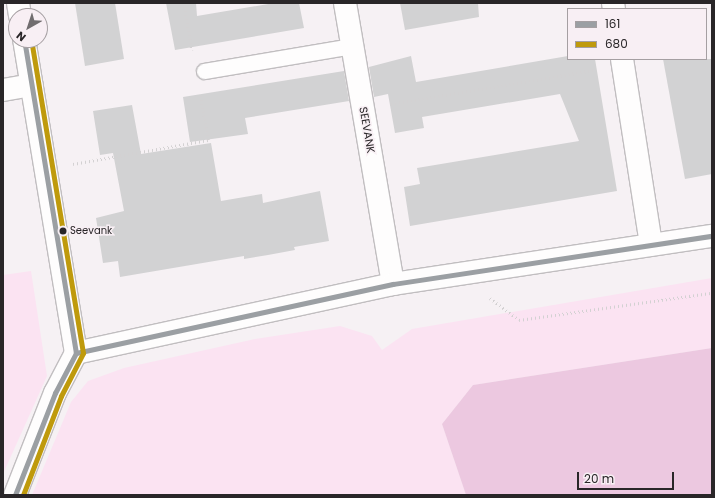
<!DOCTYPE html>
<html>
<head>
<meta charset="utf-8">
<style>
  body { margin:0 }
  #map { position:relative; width:715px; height:498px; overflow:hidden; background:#f6f1f4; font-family:Poppins,sans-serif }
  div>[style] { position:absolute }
  .green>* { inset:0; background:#fbe3f2 }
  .water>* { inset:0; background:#ecc8e0 }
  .building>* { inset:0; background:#d2d2d3 }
  .path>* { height:2.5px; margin-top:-1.25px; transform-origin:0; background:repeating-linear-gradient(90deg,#d3d1d2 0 1px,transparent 0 4px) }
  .roads { filter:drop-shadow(1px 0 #c1bec0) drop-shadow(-1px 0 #c1bec0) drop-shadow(0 1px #c1bec0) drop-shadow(0 -1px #c1bec0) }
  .lane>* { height:15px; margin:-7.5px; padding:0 7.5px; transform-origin:7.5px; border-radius:7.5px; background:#fefdfd }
  .street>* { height:22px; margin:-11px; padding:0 11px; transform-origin:11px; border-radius:11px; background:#fefdfd }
  .bus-1>* { height:5px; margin:-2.5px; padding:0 2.5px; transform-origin:2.5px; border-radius:2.5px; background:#9b9fa3 }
  .bus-2>* { height:5px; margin:-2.5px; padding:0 2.5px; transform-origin:2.5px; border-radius:2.5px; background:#bf9a0c }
  .dots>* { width:11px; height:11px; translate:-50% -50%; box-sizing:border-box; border:2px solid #f8eff4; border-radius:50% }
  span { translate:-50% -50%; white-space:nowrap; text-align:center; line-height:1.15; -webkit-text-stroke:3px #f8eff4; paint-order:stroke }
  .bus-label { font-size:10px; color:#292628 }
  .left { translate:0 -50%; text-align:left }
  .street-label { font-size:11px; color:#292628 }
  .frame { position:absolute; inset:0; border:4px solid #292628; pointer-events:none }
  .legend { position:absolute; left:567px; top:8px; width:140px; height:52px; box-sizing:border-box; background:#f8eff4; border:1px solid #a59fa2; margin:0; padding:5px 7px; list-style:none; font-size:12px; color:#292628 }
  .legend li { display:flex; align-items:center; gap:8px; height:20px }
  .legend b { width:20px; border:1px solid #a59fa2 }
  .north { position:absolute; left:8px; top:8px; width:40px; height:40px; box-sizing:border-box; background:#f8eff4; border:1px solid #a59fa2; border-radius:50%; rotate:219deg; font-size:11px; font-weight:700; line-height:16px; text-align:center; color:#292628 }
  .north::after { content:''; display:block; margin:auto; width:14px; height:18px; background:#716d6f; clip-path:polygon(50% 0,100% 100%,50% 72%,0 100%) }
  .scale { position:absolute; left:577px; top:472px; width:97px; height:18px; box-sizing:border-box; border:2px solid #292628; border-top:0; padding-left:5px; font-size:12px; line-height:14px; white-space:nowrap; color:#292628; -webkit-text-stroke:3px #f8eff4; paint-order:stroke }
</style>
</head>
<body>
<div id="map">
  <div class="green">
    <i style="clip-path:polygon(31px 271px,47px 376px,3px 474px,3px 275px)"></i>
    <i style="clip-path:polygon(712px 278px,712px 348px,473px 385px,442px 424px,466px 495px,32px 495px,71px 402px,88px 381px,124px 368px,255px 339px,340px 326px,372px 336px,382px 350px,412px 329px)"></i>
  </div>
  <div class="water">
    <i style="clip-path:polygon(712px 348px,712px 495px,466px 495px,442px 424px,473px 385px)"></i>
  </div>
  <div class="building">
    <i style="clip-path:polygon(75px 3px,115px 3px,124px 59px,85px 66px)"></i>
    <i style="clip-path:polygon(166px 3px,196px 3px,197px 16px,274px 3px,299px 3px,304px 28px,175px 50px)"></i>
    <i style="clip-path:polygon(400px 3px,478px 3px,479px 17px,405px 30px)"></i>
    <i style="clip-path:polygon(411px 56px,416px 82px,568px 56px,568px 59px,595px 59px,617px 191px,410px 226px,404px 187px,420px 184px,417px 168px,579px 141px,560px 94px,422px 117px,424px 128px,395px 133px,388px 94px,374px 97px,369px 67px)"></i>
    <i style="clip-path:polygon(663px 59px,712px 59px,712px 174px,685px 179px)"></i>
    <i style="clip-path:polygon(344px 71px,349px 101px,245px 118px,248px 134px,190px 142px,183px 97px)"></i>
    <i style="clip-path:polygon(132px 105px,141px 154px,211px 143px,221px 201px,262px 194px,263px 203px,320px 191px,329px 241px,294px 247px,295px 250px,268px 255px,244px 259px,244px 256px,120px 277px,118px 261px,103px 263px,96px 218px,124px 211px,113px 153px,100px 155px,93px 111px)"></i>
  </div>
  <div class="path">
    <i style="left:184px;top:3px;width:48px;rotate:80.3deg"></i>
    <i style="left:391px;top:104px;width:207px;rotate:-9.5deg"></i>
    <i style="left:73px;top:164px;width:137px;rotate:-10.1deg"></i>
    <i style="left:208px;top:140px;width:47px;rotate:-99.9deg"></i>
    <i style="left:490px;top:298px;width:36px;rotate:37deg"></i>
    <i style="left:519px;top:320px;width:195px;rotate:-8deg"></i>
  </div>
  <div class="roads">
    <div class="lane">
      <i style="left:204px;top:71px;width:150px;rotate:-9.6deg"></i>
    </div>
    <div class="street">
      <i style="left:18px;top:3px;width:13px;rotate:81deg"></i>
      <i style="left:345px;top:3px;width:285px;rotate:80.3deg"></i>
      <i style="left:613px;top:3px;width:6px;rotate:81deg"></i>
      <i style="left:622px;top:59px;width:188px;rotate:81.1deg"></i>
      <i style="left:3px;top:90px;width:29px;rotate:-10deg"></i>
      <i style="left:76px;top:353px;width:324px;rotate:-12.3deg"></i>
      <i style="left:393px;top:284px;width:323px;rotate:-8.6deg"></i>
      <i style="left:15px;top:495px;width:110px;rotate:-68.6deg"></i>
      <i style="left:55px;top:393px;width:45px;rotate:-62.3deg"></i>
      <i style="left:76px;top:353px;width:317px;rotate:-99.4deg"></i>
    </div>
  </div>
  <div class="bus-1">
    <i style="left:76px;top:353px;width:324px;rotate:-12.3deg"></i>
    <i style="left:393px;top:284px;width:323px;rotate:-8.6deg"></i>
    <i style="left:15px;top:495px;width:110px;rotate:-68.6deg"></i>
    <i style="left:55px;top:393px;width:45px;rotate:-62.3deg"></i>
    <i style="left:76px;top:353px;width:317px;rotate:-99.4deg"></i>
  </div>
  <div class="bus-2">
    <i style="left:23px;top:495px;width:106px;rotate:-69deg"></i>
    <i style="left:61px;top:396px;width:48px;rotate:-62.9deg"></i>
    <i style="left:83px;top:353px;width:317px;rotate:-99.4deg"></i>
  </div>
  <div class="dots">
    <i style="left:63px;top:231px;background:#292628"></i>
  </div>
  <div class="bus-label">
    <span class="left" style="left:70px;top:231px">Seevank</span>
  </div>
  <div class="street-label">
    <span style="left:367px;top:130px;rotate:80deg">SEEVANK</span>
  </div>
  <div class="frame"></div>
  <ul class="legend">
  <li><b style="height:5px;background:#9b9fa3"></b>161</li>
  <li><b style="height:5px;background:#bf9a0c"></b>680</li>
  </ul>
  <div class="north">N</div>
  <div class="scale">20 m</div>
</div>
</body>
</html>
